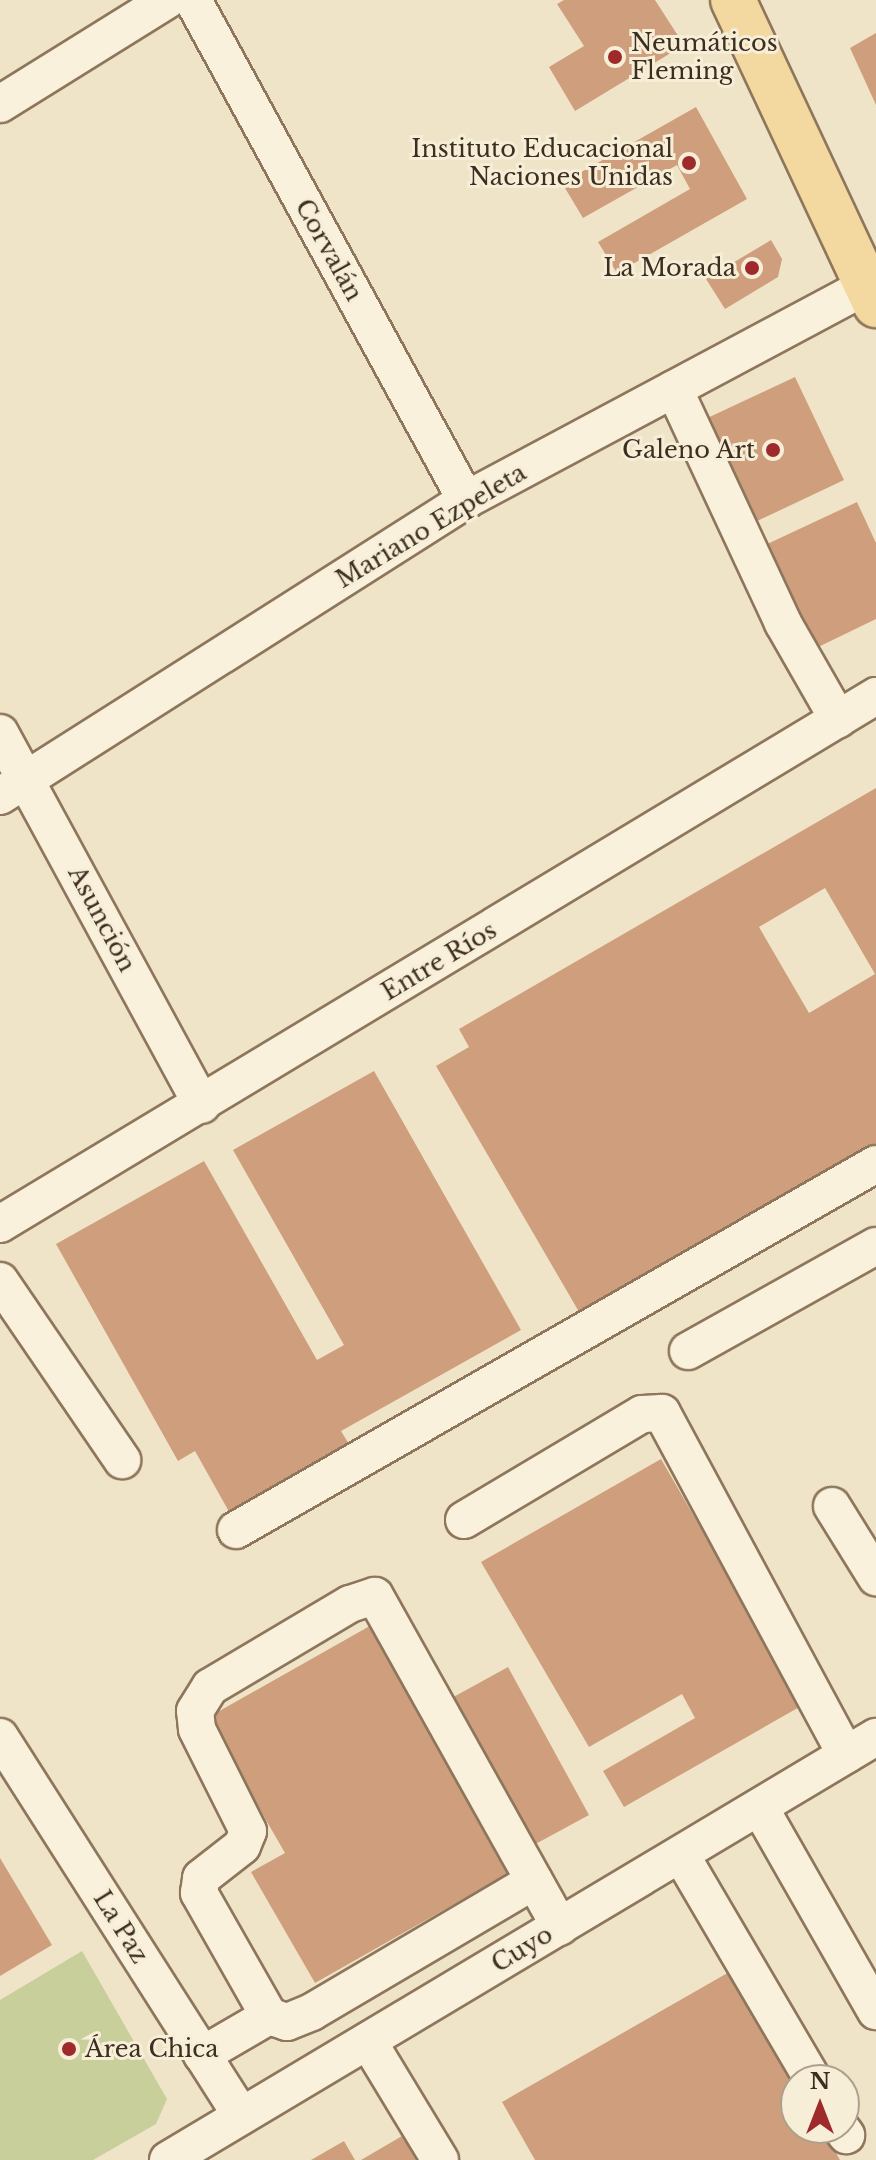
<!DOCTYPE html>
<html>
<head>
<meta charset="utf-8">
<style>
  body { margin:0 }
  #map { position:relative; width:876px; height:2160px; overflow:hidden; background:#f0e4c8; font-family:"Libre Baskerville",serif }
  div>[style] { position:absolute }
  .green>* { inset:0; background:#c9cf9b }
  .building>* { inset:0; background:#cf9f7d }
  .roads { filter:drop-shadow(2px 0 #8d765c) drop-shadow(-2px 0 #8d765c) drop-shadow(0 2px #8d765c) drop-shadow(0 -2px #8d765c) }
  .minor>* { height:36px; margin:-18px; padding:0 18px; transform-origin:18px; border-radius:18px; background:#faf1dc }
  .major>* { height:44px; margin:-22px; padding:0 22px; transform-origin:22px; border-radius:22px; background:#f3d9a0 }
  .dots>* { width:22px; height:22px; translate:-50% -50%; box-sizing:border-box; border:4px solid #f7eed8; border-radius:50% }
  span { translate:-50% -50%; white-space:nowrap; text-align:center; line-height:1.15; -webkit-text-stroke:6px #f7eed8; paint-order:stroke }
  .poi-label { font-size:24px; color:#3d2e20 }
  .left { translate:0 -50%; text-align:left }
  .right { translate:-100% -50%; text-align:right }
  .street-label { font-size:24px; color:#3d2e20 }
  .north { position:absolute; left:780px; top:2064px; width:80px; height:80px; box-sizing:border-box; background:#f7eed8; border:2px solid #ada18e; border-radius:50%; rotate:0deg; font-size:22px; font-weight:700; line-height:32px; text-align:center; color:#3d2e20 }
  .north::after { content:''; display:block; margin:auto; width:28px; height:36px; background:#9e2a2b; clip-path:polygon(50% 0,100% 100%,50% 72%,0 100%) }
</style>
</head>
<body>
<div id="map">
  <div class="green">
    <i style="clip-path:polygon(82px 1951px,167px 2099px,156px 2124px,93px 2160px,0 2160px,0 2000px)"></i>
  </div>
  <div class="building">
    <i style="clip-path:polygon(564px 0,655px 0,684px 45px,575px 111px,549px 67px,584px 46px,557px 4px)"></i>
    <i style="clip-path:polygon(876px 33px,876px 105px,850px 48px)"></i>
    <i style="clip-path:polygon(696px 107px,747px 199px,617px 273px,598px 242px,690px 189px,677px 165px,583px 218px,562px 183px)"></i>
    <i style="clip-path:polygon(771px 240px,782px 259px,778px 277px,725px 309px,706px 279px)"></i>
    <i style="clip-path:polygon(795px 377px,844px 480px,751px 524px,701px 421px)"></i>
    <i style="clip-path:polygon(857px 502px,876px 543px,876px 619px,812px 650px,763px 546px)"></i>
    <i style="clip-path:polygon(evenodd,876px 788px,876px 1148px,582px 1317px,436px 1066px,469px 1047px,459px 1029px,876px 788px,825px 888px,875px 974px,809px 1013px,759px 927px,825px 888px)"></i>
    <i style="clip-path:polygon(374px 1071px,521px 1330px,341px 1431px,352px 1449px,232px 1517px,195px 1451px,178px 1461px,56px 1244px,204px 1161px,317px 1360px,344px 1345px,233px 1150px)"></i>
    <i style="clip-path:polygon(661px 1459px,803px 1705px,624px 1807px,603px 1771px,695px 1718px,682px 1694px,589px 1747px,481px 1562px)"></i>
    <i style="clip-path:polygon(375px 1623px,516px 1869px,315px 1983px,251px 1872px,285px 1853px,207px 1718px)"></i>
    <i style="clip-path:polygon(508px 1667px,589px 1815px,530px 1847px,448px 1700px)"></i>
    <i style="clip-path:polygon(0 1858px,52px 1945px,0 1976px)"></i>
    <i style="clip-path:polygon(731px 1971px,796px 2084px,796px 2128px,822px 2128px,840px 2160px,535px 2160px,502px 2102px)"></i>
    <i style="clip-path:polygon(402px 2136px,416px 2160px,361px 2160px)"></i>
    <i style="clip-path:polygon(344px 2141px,355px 2160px,311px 2160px)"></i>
  </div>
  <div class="roads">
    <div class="minor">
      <i style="left:193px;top:0;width:570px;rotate:61.37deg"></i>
      <i style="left:0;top:104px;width:197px;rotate:-31.9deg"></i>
      <i style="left:674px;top:389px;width:258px;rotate:65deg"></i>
      <i style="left:783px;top:623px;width:111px;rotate:60.2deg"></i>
      <i style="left:0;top:733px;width:423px;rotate:61.5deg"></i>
      <i style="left:0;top:796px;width:552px;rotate:-32.42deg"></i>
      <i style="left:466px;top:500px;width:465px;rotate:-28.1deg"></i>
      <i style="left:0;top:1224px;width:1023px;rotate:-31.08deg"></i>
      <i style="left:0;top:1281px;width:217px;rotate:55.7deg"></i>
      <i style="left:688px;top:1351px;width:215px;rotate:-29.2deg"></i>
      <i style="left:832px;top:1506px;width:84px;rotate:58.2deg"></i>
      <i style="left:464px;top:1520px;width:207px;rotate:-30.8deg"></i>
      <i style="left:642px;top:1414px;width:20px;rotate:-3deg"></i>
      <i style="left:662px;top:1413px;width:388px;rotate:61.7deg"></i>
      <i style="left:236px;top:1530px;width:737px;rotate:-29.76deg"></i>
      <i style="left:0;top:1737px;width:449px;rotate:57.5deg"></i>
      <i style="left:760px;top:1808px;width:234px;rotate:60.3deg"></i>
      <i style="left:681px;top:1855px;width:261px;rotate:59.6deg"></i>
      <i style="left:534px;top:1881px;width:258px;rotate:149.5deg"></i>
      <i style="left:312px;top:2012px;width:27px;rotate:158deg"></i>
      <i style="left:287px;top:2022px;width:19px;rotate:-162deg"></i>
      <i style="left:269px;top:2016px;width:142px;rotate:-119.6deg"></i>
      <i style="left:199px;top:1893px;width:15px;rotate:-82deg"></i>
      <i style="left:201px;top:1878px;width:52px;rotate:-38deg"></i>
      <i style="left:242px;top:1846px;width:16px;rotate:-68deg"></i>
      <i style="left:248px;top:1831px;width:114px;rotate:-116.6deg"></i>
      <i style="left:197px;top:1729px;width:18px;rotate:-96deg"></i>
      <i style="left:195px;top:1711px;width:28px;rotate:-58deg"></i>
      <i style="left:210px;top:1687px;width:163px;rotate:-30.7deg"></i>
      <i style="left:350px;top:1604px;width:26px;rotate:-18deg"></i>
      <i style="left:375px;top:1596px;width:379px;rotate:60.8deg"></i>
      <i style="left:368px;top:2041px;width:139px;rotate:58.8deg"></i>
      <i style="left:202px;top:2055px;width:78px;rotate:-30.2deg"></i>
      <i style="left:841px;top:2128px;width:9px;rotate:54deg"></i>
      <i style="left:168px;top:2160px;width:825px;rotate:-30.86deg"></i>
    </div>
    <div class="major">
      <i style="left:733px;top:0;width:337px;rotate:64.9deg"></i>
    </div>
  </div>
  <div class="dots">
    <i style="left:615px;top:57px;background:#9e2a2b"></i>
    <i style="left:689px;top:163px;background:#9e2a2b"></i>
    <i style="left:752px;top:268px;background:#9e2a2b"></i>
    <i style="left:773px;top:450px;background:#9e2a2b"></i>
    <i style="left:69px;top:2049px;background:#9e2a2b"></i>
  </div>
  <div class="poi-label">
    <span class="left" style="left:631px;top:57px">Neumáticos<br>Fleming</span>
    <span class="right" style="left:673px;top:163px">Instituto Educacional<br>Naciones Unidas</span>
    <span class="right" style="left:736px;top:268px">La Morada</span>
    <span class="right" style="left:755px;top:450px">Galeno Art</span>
    <span class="left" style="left:85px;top:2049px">Área Chica</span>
  </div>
  <div class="street-label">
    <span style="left:329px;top:250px;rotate:61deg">Corvalán</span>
    <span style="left:431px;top:526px;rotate:-31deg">Mariano Ezpeleta</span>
    <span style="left:102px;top:919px;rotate:62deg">Asunción</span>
    <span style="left:439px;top:961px;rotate:-31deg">Entre Ríos</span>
    <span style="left:121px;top:1927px;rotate:58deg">La Paz</span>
    <span style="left:522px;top:1949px;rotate:-31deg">Cuyo</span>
  </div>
  <div class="north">N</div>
</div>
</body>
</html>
